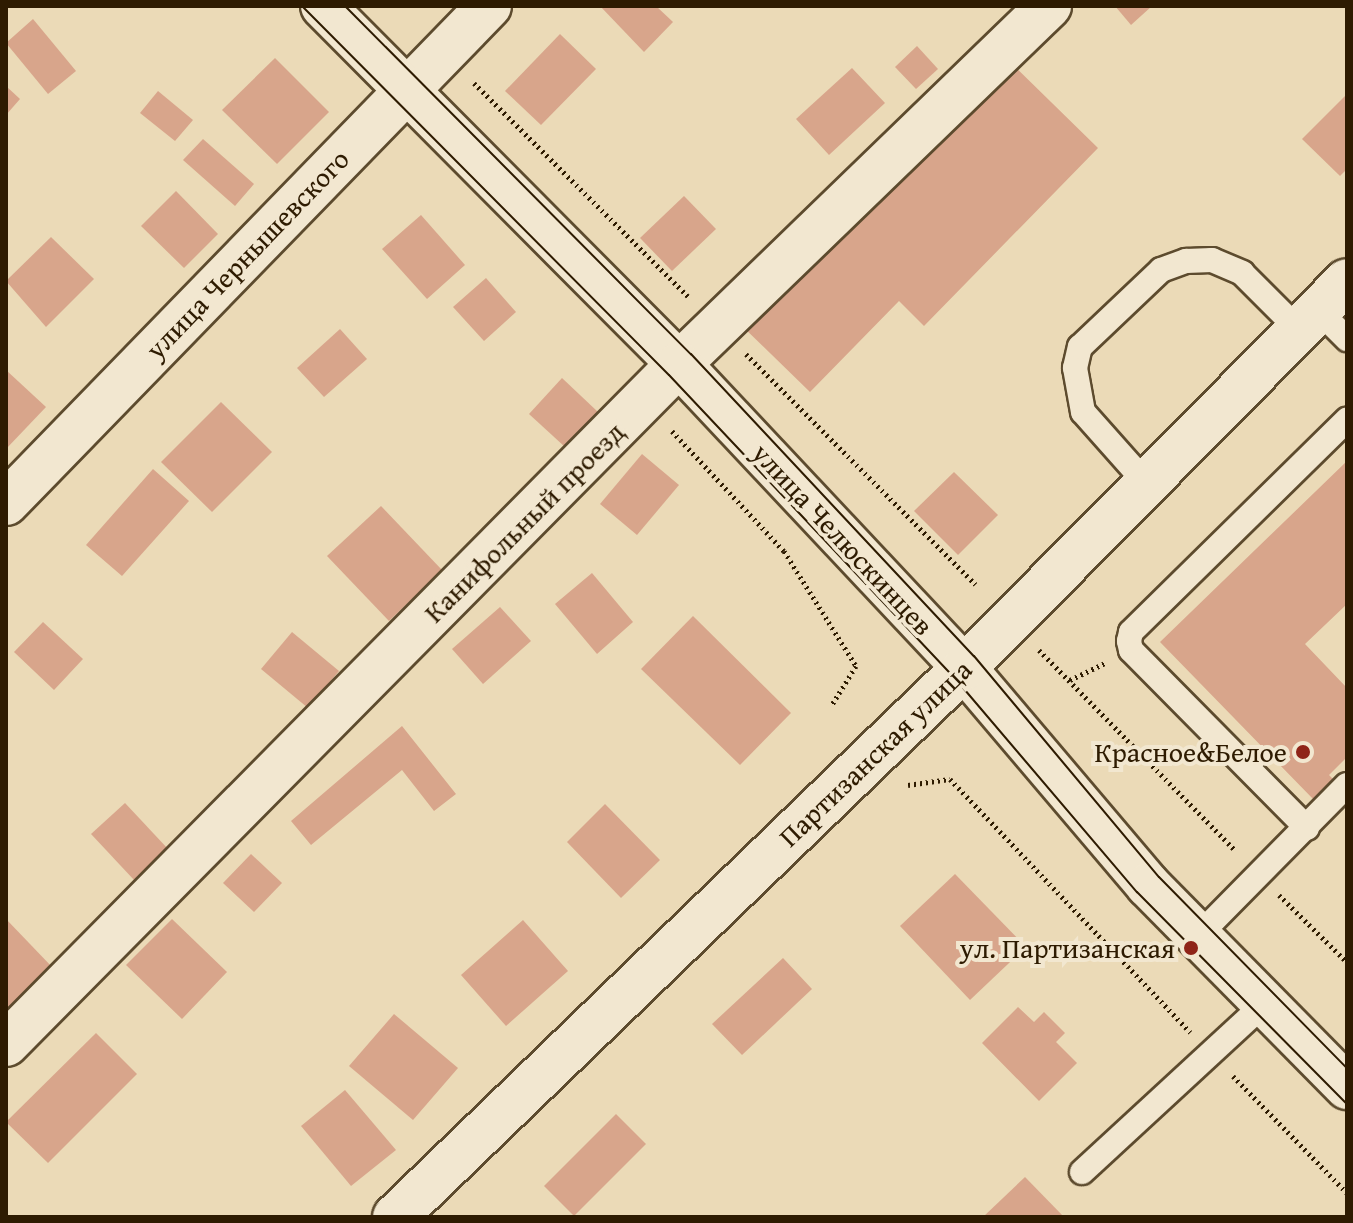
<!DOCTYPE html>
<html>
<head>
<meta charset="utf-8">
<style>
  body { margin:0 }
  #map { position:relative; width:1353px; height:1223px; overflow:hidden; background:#ebdab7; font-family:"Gentium Book Plus",serif }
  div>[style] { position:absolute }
  .building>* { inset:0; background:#d8a58b }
  .path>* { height:5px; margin-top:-2.5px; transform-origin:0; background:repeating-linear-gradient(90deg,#2e1b01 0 2px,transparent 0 6px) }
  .roads { filter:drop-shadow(2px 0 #5d4b2e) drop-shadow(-2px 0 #5d4b2e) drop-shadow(0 2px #5d4b2e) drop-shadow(0 -2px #5d4b2e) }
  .lane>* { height:24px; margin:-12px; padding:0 12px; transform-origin:12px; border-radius:12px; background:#f2e7d0 }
  .street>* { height:44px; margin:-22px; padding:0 22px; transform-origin:22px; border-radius:22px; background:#f2e7d0 }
  .secondary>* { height:44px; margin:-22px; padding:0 22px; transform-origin:22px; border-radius:22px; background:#f2e7d0 }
  .tram>* { height:2px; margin:-1px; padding:0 1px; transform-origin:1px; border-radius:1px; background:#2e1b01 }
  .dots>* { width:22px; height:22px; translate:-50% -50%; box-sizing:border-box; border:4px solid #f2e7d0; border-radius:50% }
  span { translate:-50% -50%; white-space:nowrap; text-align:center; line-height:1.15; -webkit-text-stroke:8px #f2e7d0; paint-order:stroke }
  .street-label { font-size:28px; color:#2e1b01 }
  .poi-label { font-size:28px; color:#2e1b01 }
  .right { translate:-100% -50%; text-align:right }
  .frame { position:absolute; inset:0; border:8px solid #2e1b01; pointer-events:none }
</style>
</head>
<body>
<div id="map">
  <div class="building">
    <i style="clip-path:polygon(600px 6px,656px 6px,673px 22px,644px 52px)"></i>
    <i style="clip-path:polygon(1115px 6px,1152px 6px,1131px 25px)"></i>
    <i style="clip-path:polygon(33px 19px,76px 71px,48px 94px,6px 43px)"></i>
    <i style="clip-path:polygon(560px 34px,596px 69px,541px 125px,505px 91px)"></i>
    <i style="clip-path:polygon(917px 46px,938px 69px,916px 89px,895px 67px)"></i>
    <i style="clip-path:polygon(1003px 55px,1098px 148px,924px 326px,899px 301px,810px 392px,740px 324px)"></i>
    <i style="clip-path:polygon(275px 58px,329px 112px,277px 164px,222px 110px)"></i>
    <i style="clip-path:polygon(852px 68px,885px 103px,829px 155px,796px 119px)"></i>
    <i style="clip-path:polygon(6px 86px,20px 99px,6px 115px)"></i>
    <i style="clip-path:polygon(158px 91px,193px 120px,175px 141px,140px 113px)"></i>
    <i style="clip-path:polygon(1347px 94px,1347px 169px,1340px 176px,1302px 139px)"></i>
    <i style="clip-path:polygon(203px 139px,254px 184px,235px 206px,183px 160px)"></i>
    <i style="clip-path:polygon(176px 191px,218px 234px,184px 268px,141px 226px)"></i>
    <i style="clip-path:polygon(684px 196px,716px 229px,672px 271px,640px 238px)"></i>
    <i style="clip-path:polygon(421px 215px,465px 265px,427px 299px,382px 249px)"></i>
    <i style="clip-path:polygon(51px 237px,94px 279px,46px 327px,6px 281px)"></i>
    <i style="clip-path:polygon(486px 278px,516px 312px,484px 341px,453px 307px)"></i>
    <i style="clip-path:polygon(340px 329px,367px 359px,324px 397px,297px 368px)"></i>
    <i style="clip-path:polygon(6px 370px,46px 407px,6px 449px)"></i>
    <i style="clip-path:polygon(562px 378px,598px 412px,565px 447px,529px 414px)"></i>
    <i style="clip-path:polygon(221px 402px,272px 452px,212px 512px,161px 462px)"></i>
    <i style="clip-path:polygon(642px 454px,679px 485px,637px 535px,600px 504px)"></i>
    <i style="clip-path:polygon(1347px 461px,1347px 604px,1305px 644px,1347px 688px,1347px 757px,1329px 775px,1336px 782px,1315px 801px,1160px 642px)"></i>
    <i style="clip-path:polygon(153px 469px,189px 501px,122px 576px,86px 545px)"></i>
    <i style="clip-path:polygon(954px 472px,998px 515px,958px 555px,914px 511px)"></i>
    <i style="clip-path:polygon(381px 506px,442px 570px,389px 621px,327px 556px)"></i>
    <i style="clip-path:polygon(592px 573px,633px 622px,597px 654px,555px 604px)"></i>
    <i style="clip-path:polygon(500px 607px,531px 641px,483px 684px,452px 649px)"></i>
    <i style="clip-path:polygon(693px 616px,791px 713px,740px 765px,641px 669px)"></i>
    <i style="clip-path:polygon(43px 622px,83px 659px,54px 690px,14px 652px)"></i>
    <i style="clip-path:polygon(292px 632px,339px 671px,308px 708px,261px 669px)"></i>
    <i style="clip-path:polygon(402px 726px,456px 794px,434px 811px,402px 770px,311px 845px,291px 821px)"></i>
    <i style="clip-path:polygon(125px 803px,169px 850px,135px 881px,91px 834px)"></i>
    <i style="clip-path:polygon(605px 804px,660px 860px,621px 898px,567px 842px)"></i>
    <i style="clip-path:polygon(251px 854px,282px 883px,254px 912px,223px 883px)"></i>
    <i style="clip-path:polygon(955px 874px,1026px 947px,970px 1000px,900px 926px)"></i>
    <i style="clip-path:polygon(6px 919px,53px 968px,6px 1012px)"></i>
    <i style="clip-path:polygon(172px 919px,227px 972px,182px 1019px,126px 965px)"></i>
    <i style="clip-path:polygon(523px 920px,568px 971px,506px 1026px,461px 975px)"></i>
    <i style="clip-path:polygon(783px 958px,812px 989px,742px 1055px,712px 1024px)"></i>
    <i style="clip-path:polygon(1018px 1007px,1034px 1022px,1044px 1012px,1065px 1033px,1056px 1042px,1077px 1063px,1039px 1101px,982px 1043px)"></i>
    <i style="clip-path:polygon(394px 1014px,458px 1068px,413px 1120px,349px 1066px)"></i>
    <i style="clip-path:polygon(96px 1033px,137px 1074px,48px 1163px,6px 1122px)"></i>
    <i style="clip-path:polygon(345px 1090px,396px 1150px,351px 1186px,301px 1126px)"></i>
    <i style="clip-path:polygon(616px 1114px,646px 1144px,574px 1216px,544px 1186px)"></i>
    <i style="clip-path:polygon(1025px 1177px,1064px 1217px,983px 1217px)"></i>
  </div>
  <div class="path">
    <i style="left:474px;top:83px;width:302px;rotate:44.9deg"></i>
    <i style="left:746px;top:354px;width:325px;rotate:45.1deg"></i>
    <i style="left:672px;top:431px;width:164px;rotate:47deg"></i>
    <i style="left:784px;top:551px;width:136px;rotate:57.9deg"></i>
    <i style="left:856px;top:666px;width:47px;rotate:122deg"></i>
    <i style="left:1039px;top:650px;width:281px;rotate:45.6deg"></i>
    <i style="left:1070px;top:680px;width:39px;rotate:-26deg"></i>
    <i style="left:908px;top:785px;width:42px;rotate:-8.1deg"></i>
    <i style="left:950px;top:779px;width:349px;rotate:46.5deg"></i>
    <i style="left:1279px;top:895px;width:95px;rotate:44.6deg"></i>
    <i style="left:1233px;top:1076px;width:163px;rotate:45.7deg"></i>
  </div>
  <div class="roads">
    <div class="lane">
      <i style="left:1319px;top:311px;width:40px;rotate:45deg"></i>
      <i style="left:1147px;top:484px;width:96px;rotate:-131.6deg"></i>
      <i style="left:1083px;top:412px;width:45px;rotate:-100.3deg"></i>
      <i style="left:1075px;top:368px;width:22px;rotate:-77deg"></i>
      <i style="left:1080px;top:347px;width:112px;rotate:-43.5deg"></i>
      <i style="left:1161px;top:270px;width:27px;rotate:-20deg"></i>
      <i style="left:1186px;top:261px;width:26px;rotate:-2deg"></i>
      <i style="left:1212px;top:260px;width:33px;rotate:23deg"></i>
      <i style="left:1242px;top:273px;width:81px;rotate:45deg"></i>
      <i style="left:1307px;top:828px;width:250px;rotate:-134.7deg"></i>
      <i style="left:1131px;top:650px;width:9px;rotate:-103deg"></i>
      <i style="left:1129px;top:641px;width:9px;rotate:-77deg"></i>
      <i style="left:1131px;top:632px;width:303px;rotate:-44.5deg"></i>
      <i style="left:1198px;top:936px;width:212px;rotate:-45.4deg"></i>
      <i style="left:1082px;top:1172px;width:249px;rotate:-42.7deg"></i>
    </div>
    <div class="street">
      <i style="left:6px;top:503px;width:693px;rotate:-45.82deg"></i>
      <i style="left:6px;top:1044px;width:957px;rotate:-45.3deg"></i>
      <i style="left:679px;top:364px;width:515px;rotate:-44.06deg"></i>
      <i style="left:395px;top:1217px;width:791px;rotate:-43.98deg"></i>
    </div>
    <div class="secondary">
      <i style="left:323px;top:6px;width:505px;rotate:45.16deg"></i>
      <i style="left:679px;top:364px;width:417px;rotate:46.8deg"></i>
      <i style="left:964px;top:668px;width:285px;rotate:49.7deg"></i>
      <i style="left:1148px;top:885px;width:284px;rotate:45.4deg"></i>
      <i style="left:964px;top:668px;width:544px;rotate:-45.3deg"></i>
    </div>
  </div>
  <div class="tram">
    <i style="left:302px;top:6px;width:520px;rotate:45.16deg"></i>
    <i style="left:669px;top:375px;width:414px;rotate:46.7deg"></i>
    <i style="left:953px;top:676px;width:284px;rotate:49.6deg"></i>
    <i style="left:1137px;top:892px;width:298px;rotate:45.3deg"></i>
    <i style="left:345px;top:6px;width:491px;rotate:45.2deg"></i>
    <i style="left:691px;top:354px;width:414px;rotate:46.9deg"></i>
    <i style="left:974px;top:656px;width:288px;rotate:50.1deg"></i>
    <i style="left:1159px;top:877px;width:268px;rotate:45.5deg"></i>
  </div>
  <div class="dots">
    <i style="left:1303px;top:752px;background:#8f2418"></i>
    <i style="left:1191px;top:948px;background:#8f2418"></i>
  </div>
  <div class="street-label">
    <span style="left:247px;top:254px;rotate:-46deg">улица Чернышевского</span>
    <span style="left:524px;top:522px;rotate:-45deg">Канифольный проезд</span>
    <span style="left:843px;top:539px;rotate:47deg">улица Челюскинцев</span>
    <span style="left:875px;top:753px;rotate:-44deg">Партизанская улица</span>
  </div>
  <div class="poi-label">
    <span class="right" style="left:1287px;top:752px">Красное&amp;Белое</span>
    <span class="right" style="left:1175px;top:948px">ул. Партизанская</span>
  </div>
  <div class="frame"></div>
</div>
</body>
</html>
